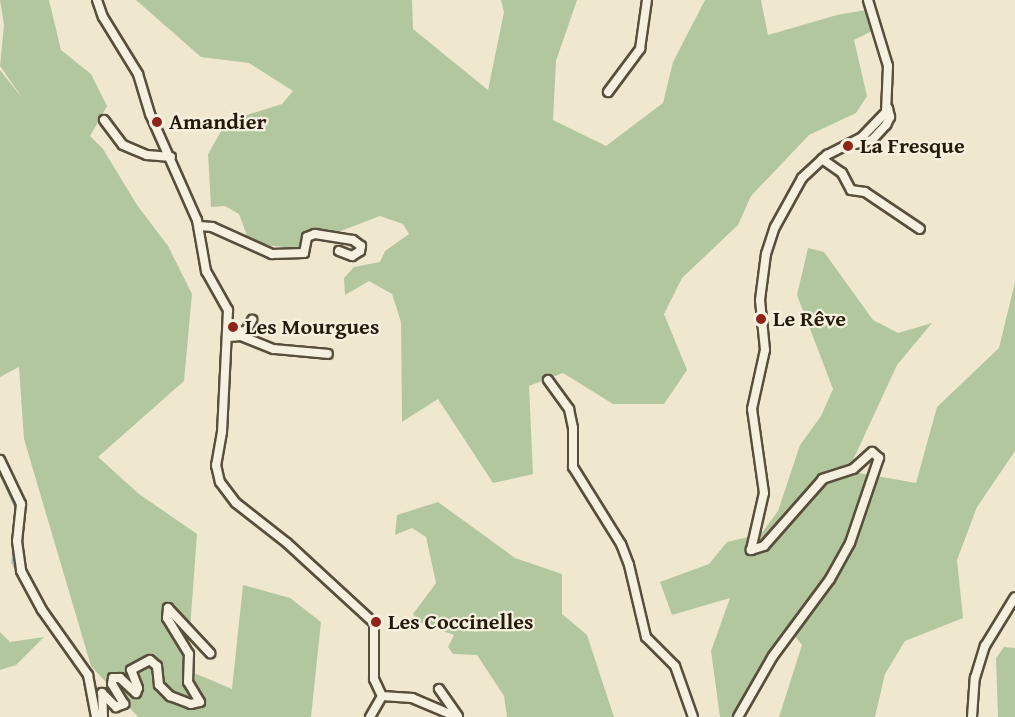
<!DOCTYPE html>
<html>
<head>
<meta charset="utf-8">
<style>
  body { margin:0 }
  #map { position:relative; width:1015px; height:717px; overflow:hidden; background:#f0e8ce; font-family:"Gentium Book Plus",serif }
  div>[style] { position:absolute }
  .green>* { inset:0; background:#b3c79e }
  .stream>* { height:1.5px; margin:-0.75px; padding:0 0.75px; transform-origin:0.75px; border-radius:0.75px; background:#9ac0b7 }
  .roads { filter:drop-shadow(2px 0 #584e3c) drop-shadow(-2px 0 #584e3c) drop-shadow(0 2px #584e3c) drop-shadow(0 -2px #584e3c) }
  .minor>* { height:8px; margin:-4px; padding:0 4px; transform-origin:4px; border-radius:4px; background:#f5f0df }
  .dots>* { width:16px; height:16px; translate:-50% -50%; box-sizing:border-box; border:3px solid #f5f0df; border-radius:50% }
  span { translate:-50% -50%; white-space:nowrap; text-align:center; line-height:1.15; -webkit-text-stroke:4.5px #f5f0df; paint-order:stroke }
  .poi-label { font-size:22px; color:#261b0b; font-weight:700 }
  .left { translate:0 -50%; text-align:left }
</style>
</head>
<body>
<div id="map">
  <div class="green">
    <i style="clip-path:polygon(0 0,49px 0,61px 50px,91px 74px,107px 106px,90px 136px,103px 149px,137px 205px,168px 246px,192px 294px,184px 381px,98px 457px,139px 494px,197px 534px,187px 670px,232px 689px,243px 585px,290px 598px,321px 622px,311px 717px,138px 717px,91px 666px,24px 439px,19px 367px,0 377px,0 70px,23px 99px,0 66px,4px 25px)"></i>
    <i style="clip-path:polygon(136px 0,412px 0,413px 29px,488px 90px,504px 12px,501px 0,577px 0,556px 61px,553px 120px,606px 146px,663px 103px,673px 62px,705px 0,761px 0,768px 35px,837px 15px,866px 10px,874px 30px,854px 40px,867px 96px,856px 113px,809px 135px,751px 196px,738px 225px,682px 278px,664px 314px,687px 370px,664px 404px,613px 404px,563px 373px,529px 386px,533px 474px,493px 483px,438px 399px,402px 422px,401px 322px,392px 294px,369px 281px,345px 295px,344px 278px,354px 267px,380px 262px,385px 251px,409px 234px,403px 224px,380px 216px,296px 248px,250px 244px,239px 214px,225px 206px,211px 207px,208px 154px,227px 121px,282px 104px,293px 91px,249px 63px,201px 57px)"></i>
    <i style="clip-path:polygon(808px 248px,824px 252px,873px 320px,898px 333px,932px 323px,897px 365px,848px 471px,916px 483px,937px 407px,999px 348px,1015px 282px,1015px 451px,977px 507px,957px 560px,963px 618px,905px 641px,885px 674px,875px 717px,779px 717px,802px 645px,787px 626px,733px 717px,720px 717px,711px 651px,730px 598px,672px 615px,660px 582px,709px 564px,727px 542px,761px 534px,778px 511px,800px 445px,821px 416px,833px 389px,797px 295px)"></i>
    <i style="clip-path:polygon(438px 502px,515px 558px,562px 574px,562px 614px,587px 635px,614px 717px,507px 717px,504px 696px,477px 655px,453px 654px,448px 647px,454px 635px,419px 622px,413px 614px,436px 583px,426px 537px,412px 528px,395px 535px,397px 515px)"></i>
    <i style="clip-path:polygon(0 632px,10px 642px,44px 637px,16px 665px,0 670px)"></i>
    <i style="clip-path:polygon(1004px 647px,1015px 648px,1015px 717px,998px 717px,996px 658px)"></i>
  </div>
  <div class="stream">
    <i style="left:0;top:473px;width:41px;rotate:65.3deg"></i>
    <i style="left:14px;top:532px;width:31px;rotate:92deg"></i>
    <i style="left:13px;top:563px;width:51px;rotate:61.9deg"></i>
    <i style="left:81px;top:671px;width:10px;rotate:66deg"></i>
    <i style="left:91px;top:713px;width:4px;rotate:76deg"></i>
  </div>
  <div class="roads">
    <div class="minor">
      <i style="left:97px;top:0;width:18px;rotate:71deg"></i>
      <i style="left:103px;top:17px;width:67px;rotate:58.4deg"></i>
      <i style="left:138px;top:74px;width:42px;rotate:73.3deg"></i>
      <i style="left:150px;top:114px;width:116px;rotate:66.1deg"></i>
      <i style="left:197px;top:220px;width:52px;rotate:80deg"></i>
      <i style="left:206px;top:271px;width:45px;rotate:60.6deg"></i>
      <i style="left:228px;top:310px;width:122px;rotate:92.8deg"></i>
      <i style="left:222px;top:432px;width:34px;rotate:100deg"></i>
      <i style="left:216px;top:465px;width:17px;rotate:77deg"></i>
      <i style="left:220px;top:482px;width:26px;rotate:53deg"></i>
      <i style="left:236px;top:503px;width:65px;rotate:38.1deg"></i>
      <i style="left:287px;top:543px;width:118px;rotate:42.6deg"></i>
      <i style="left:374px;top:623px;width:56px;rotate:90deg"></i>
      <i style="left:374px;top:679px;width:19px;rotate:65deg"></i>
      <i style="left:382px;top:696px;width:30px;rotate:4deg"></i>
      <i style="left:412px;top:698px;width:49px;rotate:22.9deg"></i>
      <i style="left:608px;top:92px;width:54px;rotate:-53.3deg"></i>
      <i style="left:640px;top:49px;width:49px;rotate:-81.9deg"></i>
      <i style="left:104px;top:120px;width:31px;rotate:53deg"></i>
      <i style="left:123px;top:145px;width:26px;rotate:23deg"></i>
      <i style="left:147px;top:155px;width:24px;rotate:5deg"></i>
      <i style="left:855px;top:144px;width:17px;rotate:-13deg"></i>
      <i style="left:872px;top:140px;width:21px;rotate:-47deg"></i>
      <i style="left:886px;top:125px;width:9px;rotate:-63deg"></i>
      <i style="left:890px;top:117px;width:9px;rotate:-103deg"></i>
      <i style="left:822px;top:159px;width:24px;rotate:35deg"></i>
      <i style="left:842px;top:173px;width:19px;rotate:62deg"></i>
      <i style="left:851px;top:190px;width:14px;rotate:8deg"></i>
      <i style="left:865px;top:192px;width:66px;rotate:33.9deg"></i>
      <i style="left:199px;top:226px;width:13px;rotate:4deg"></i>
      <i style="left:212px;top:227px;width:66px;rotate:24.2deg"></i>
      <i style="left:272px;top:254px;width:32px;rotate:-2deg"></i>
      <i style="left:304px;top:253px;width:16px;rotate:-79deg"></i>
      <i style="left:307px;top:237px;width:9px;rotate:-21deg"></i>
      <i style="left:315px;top:234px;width:38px;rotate:9deg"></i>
      <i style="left:353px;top:240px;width:10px;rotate:37deg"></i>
      <i style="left:361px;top:246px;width:5px;rotate:101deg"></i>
      <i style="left:360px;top:251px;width:9px;rotate:148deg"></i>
      <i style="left:352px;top:256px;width:14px;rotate:-159deg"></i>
      <i style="left:234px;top:332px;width:12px;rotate:-5deg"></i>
      <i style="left:246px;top:331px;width:13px;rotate:-61deg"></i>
      <i style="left:229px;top:337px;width:12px;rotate:-5deg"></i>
      <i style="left:241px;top:336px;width:35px;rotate:22deg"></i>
      <i style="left:274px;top:349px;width:54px;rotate:5.3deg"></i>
      <i style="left:548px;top:380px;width:36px;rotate:54deg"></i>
      <i style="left:569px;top:409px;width:19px;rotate:78deg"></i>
      <i style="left:573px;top:428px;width:39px;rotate:90deg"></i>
      <i style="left:573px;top:467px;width:91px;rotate:58.1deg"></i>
      <i style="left:621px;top:544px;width:22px;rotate:69deg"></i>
      <i style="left:629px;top:565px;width:74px;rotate:76.7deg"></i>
      <i style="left:646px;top:637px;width:41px;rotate:45deg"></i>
      <i style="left:675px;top:666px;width:54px;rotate:70.6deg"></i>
      <i style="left:0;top:460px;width:49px;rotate:64.5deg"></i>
      <i style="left:21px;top:504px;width:37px;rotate:96deg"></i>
      <i style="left:17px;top:541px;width:30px;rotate:82deg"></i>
      <i style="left:21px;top:571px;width:44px;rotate:61.7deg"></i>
      <i style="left:42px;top:610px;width:80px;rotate:54.7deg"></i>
      <i style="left:88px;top:675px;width:43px;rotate:79.2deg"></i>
      <i style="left:439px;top:689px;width:33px;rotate:55deg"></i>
      <i style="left:103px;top:717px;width:24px;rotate:-92deg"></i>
      <i style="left:102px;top:693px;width:20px;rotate:45deg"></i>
      <i style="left:116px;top:707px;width:9px;rotate:-21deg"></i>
      <i style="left:124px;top:704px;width:23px;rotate:-121deg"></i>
      <i style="left:112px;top:684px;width:6px;rotate:-81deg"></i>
      <i style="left:113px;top:678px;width:7px"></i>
      <i style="left:120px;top:678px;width:22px;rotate:43deg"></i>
      <i style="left:136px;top:693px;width:5px;rotate:-68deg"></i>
      <i style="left:138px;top:688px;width:19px;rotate:-111deg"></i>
      <i style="left:131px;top:670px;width:21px;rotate:-28deg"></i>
      <i style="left:150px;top:660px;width:9px;rotate:41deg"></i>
      <i style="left:157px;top:666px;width:19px;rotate:84deg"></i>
      <i style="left:159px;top:685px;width:16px;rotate:45deg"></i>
      <i style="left:170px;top:696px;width:22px;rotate:21deg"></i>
      <i style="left:191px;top:704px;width:9px;rotate:-13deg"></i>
      <i style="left:200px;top:702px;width:23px;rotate:-121deg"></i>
      <i style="left:188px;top:682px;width:28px;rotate:-88deg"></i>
      <i style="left:189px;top:654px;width:42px;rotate:-121.4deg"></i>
      <i style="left:167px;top:618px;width:10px;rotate:-84deg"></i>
      <i style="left:168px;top:608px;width:62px;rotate:47deg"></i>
      <i style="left:370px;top:717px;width:24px;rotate:-60deg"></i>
      <i style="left:738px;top:717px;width:70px;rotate:-60.2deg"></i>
      <i style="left:773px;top:656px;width:96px;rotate:-53.5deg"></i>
      <i style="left:830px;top:579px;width:41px;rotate:-60.9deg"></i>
      <i style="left:850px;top:543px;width:90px;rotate:-71.2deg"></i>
      <i style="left:879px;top:458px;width:9px;rotate:-139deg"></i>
      <i style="left:872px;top:452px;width:25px;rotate:138deg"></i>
      <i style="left:853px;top:469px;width:32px;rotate:162deg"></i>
      <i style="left:823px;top:479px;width:89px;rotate:131.4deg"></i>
      <i style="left:764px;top:546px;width:14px;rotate:163deg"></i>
      <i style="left:751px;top:550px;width:58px;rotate:-77.2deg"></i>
      <i style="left:764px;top:493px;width:85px;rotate:-98.1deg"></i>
      <i style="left:752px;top:409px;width:60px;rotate:-77.6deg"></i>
      <i style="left:765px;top:350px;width:50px;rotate:-95.7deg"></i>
      <i style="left:760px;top:300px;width:46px;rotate:-82.6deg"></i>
      <i style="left:766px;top:254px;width:28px;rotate:-72deg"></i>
      <i style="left:775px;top:227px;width:56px;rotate:-61.1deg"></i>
      <i style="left:802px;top:178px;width:34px;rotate:-43deg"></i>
      <i style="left:827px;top:155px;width:38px;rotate:-27deg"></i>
      <i style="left:861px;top:138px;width:36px;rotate:-46deg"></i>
      <i style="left:886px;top:112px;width:46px;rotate:-87.5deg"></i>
      <i style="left:888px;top:66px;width:69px;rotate:-106.9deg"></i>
      <i style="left:972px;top:717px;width:39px;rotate:-86deg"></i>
      <i style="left:975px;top:678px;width:34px;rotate:-73deg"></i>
      <i style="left:985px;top:646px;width:57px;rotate:-58.5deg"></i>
    </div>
  </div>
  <div class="dots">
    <i style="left:157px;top:122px;background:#8f2418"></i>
    <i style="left:848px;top:146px;background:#8f2418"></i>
    <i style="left:761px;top:319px;background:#8f2418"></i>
    <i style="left:233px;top:327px;background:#8f2418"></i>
    <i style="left:376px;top:622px;background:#8f2418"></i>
  </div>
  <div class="poi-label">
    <span class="left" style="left:169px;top:122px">Amandier</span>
    <span class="left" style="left:860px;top:146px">La Fresque</span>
    <span class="left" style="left:773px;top:319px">Le Rêve</span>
    <span class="left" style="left:245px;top:327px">Les Mourgues</span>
    <span class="left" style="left:388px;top:622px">Les Coccinelles</span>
  </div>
</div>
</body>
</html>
